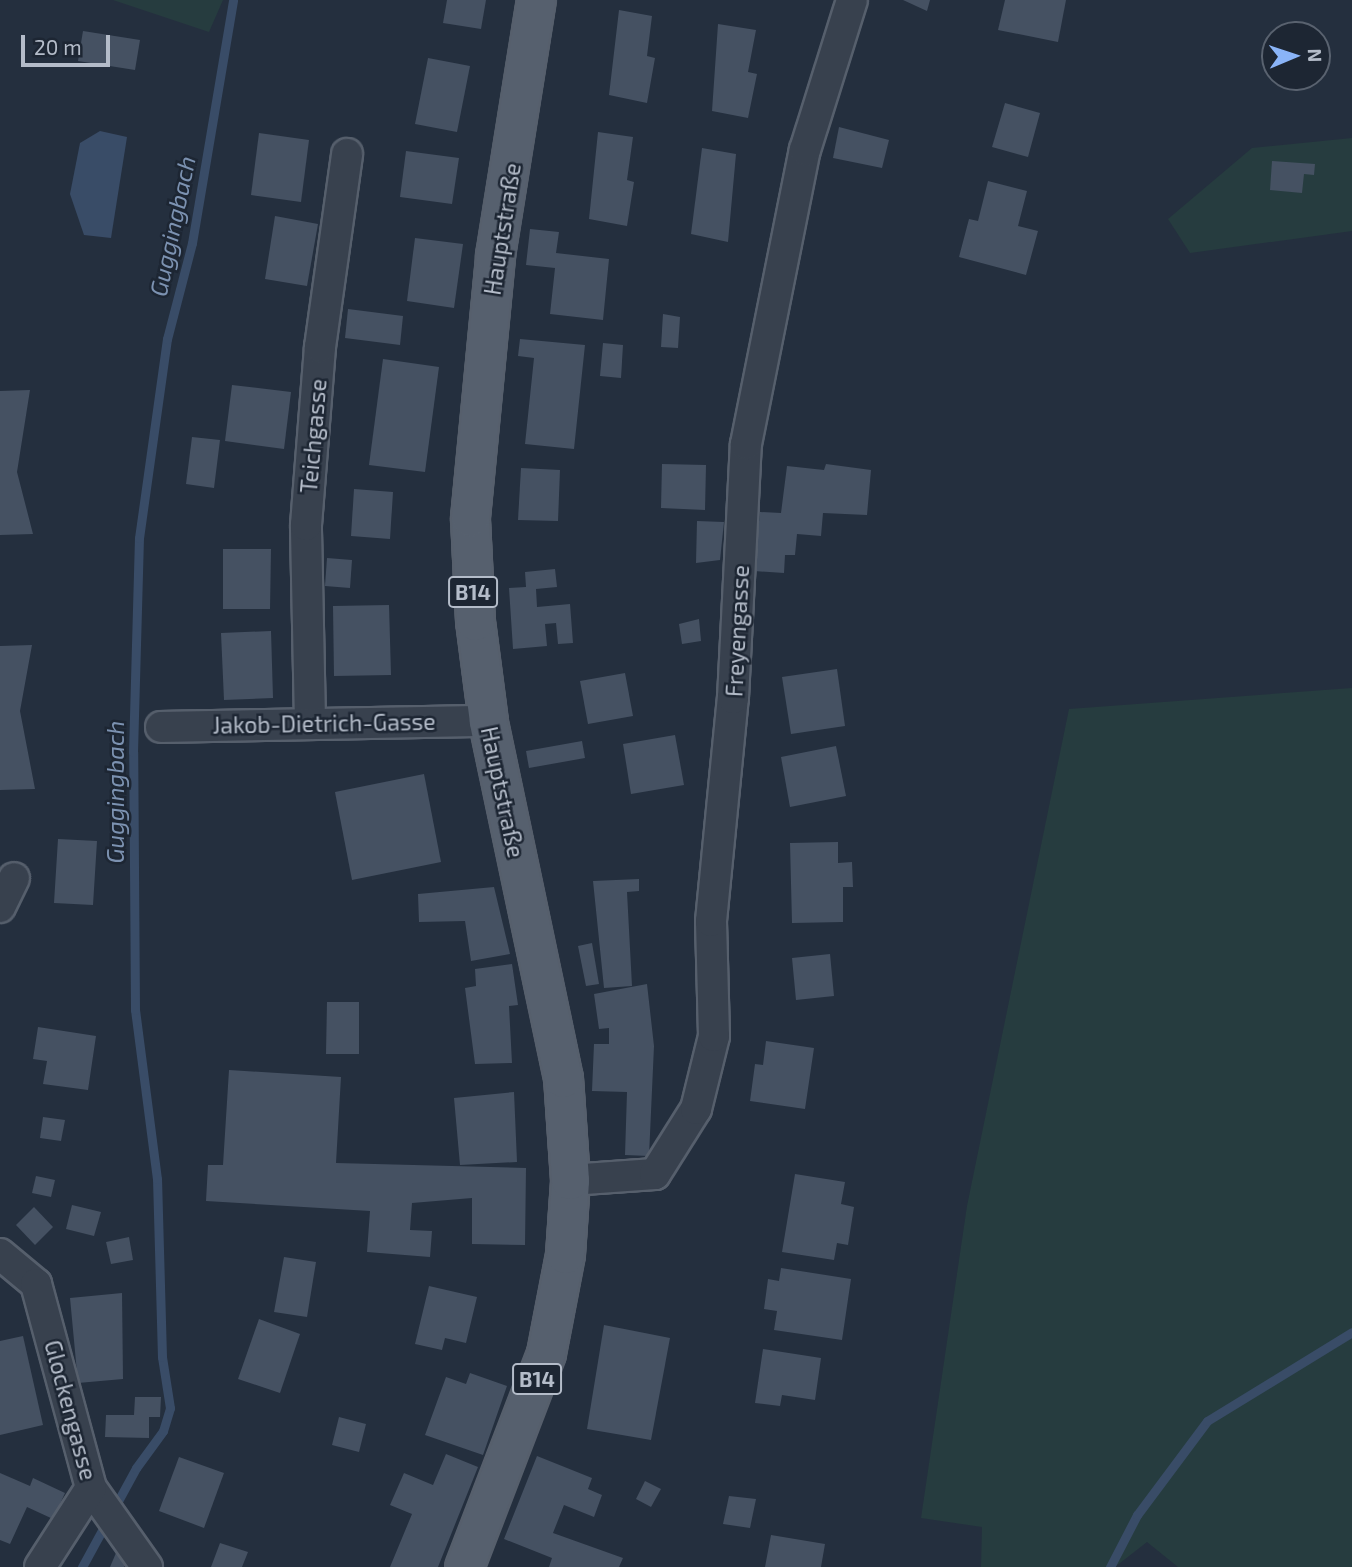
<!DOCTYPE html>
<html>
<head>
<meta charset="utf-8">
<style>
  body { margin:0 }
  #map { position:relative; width:1352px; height:1567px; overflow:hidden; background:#242f3e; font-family:"Exo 2",sans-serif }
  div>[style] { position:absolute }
  .green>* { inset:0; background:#263c3f }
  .water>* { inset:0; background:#394c67 }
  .stream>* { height:9px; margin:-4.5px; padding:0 4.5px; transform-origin:4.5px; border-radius:4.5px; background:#394c67 }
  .building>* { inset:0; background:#455162 }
  .roads { filter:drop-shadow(2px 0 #565f6c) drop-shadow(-2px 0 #565f6c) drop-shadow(0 2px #565f6c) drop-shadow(0 -2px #565f6c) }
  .minor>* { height:30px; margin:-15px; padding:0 15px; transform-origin:15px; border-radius:15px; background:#38414e }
  .major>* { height:37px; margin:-18.5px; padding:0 18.5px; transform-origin:18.5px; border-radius:18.5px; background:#56606e }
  span { translate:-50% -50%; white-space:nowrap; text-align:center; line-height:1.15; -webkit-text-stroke:5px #1d2633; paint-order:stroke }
  .shield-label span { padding:2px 5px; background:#1d2633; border:2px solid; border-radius:5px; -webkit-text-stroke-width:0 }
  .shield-label { font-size:21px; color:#b4bcc9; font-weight:700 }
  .street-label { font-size:23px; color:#b4bcc9 }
  .water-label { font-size:24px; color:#7c92b1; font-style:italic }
  .north { position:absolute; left:1261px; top:21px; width:70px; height:70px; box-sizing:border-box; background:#1d2633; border:2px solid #59626f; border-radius:50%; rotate:88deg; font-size:19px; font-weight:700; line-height:28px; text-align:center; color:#b4bcc9 }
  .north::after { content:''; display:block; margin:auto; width:24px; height:32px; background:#8ab4f8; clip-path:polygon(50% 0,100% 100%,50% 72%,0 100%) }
  .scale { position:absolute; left:21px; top:35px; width:89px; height:32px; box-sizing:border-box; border:4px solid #b4bcc9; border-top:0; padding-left:9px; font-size:21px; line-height:24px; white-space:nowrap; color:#b4bcc9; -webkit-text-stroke:5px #1d2633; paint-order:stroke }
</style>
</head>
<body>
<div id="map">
  <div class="green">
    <i style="clip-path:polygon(113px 0,223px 0,209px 32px)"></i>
    <i style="clip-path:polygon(1352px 138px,1352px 231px,1190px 253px,1168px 219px,1252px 148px)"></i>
    <i style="clip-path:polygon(1352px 688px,1352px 1567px,1178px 1567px,1147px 1542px,1115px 1567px,981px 1567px,982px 1527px,921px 1518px,967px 1206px,1069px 709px)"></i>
  </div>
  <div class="water">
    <i style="clip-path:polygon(100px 131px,127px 137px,111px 238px,84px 235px,70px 194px,80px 143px)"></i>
  </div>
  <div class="stream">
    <i style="left:82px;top:1567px;width:113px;rotate:-61.4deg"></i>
    <i style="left:136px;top:1468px;width:46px;rotate:-53.9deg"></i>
    <i style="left:163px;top:1431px;width:24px;rotate:-73deg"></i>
    <i style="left:170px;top:1408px;width:52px;rotate:-98.9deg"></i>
    <i style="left:162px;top:1357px;width:178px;rotate:-91.6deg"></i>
    <i style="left:157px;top:1179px;width:170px;rotate:-97.4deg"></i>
    <i style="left:135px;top:1010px;width:258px;rotate:-90.4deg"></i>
    <i style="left:133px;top:752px;width:214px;rotate:-88.4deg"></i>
    <i style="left:139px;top:538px;width:201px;rotate:-82deg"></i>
    <i style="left:167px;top:339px;width:99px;rotate:-75.4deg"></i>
    <i style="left:192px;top:243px;width:246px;rotate:-80.4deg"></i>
    <i style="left:1110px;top:1567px;width:59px;rotate:-62.6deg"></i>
    <i style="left:1137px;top:1515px;width:117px;rotate:-53.3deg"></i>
    <i style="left:1207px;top:1421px;width:170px;rotate:-31.5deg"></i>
  </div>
  <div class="building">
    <i style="clip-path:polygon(447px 0,486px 0,481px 29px,443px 23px)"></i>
    <i style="clip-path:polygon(903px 0,930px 0,927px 11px)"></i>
    <i style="clip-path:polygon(1005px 0,1066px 0,1058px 42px,998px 30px)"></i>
    <i style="clip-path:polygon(619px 10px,652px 16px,647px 56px,655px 58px,647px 103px,609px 95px)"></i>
    <i style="clip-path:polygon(718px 24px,756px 30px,748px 72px,757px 74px,748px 118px,712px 111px)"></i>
    <i style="clip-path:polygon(83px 31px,140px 40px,135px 70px,78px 61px)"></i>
    <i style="clip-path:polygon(428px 58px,470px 66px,457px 132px,415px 124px)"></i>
    <i style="clip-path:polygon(1005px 103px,1040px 113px,1028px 157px,992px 147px)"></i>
    <i style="clip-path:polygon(839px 127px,889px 140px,882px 168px,833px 158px)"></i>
    <i style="clip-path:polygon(598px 132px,633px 137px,627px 180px,634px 182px,627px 226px,589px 219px)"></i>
    <i style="clip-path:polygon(259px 133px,309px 140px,301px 202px,251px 195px)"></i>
    <i style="clip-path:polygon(702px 148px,736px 154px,728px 242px,691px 234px)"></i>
    <i style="clip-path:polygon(406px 151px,459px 158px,452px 204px,400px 197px)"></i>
    <i style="clip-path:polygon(1272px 161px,1315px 164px,1314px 175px,1304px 174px,1302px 193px,1270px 190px)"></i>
    <i style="clip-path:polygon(988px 181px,1027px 191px,1018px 226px,1038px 231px,1026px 275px,959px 257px,969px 219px,978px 221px)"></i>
    <i style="clip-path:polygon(275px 216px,318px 224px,307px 286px,265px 279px)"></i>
    <i style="clip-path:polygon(530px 229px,559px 232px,556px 253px,609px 259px,603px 320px,550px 314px,555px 268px,526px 265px)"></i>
    <i style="clip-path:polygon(415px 238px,463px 244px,454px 308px,407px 301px)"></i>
    <i style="clip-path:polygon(348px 309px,403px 316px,400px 345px,345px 338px)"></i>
    <i style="clip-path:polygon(663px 314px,680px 317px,678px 348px,661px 347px)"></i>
    <i style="clip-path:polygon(520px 339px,585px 345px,574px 449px,525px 444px,534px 358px,518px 356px)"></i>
    <i style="clip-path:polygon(603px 343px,623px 345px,621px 378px,600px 376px)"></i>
    <i style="clip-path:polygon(383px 359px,439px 367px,425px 472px,369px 465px)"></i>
    <i style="clip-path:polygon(232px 385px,291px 392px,284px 449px,225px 441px)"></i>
    <i style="clip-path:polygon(30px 390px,17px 472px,33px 534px,0 535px,0 391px)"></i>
    <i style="clip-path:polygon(192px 437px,220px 440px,214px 488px,186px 484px)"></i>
    <i style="clip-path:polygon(662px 464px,706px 465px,705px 510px,661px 508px)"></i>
    <i style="clip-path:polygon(826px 464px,871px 470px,867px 515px,823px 513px,821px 536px,797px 534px,795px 555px,785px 555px,784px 573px,754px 571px,760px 512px,781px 513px,787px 466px,824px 470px)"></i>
    <i style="clip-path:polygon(521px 468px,560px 470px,558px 521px,518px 520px)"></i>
    <i style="clip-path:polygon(354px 489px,393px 492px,390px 539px,351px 536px)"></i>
    <i style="clip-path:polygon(697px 521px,724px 522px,720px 560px,696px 563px)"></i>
    <i style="clip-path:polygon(223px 549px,271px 549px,270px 609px,223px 609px)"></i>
    <i style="clip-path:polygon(327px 558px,352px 560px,350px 588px,325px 586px)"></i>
    <i style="clip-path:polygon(555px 569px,557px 587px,536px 589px,537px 607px,570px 604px,573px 643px,558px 644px,556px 623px,545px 624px,547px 646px,513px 649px,509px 588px,526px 587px,525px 572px)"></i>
    <i style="clip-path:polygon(389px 605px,391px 675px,334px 676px,333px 606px)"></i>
    <i style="clip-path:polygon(699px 619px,701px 641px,682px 644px,679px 624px)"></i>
    <i style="clip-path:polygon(271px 631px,273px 698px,224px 700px,221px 633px)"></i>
    <i style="clip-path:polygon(32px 645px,20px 711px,35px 789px,0 790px,0 646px)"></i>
    <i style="clip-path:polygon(837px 669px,845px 726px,791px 734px,782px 677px)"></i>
    <i style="clip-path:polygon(625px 673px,633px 716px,588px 724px,580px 681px)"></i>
    <i style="clip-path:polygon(675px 735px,684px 785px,631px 794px,623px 744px)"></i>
    <i style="clip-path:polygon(582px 741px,585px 758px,529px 768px,526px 751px)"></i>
    <i style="clip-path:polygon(836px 746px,846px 796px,790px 807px,781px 757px)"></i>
    <i style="clip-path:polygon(424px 774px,441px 862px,352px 880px,335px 792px)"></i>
    <i style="clip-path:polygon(58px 839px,97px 841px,93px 905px,54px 903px)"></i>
    <i style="clip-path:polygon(838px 842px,838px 863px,852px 862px,853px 887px,843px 887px,843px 922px,792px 923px,790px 843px)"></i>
    <i style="clip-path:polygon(639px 879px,639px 891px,627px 892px,632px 986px,604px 988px,593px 881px)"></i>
    <i style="clip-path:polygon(494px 887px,510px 954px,471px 961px,465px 921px,419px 922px,418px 894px)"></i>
    <i style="clip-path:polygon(592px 943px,599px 984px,586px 986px,578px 946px)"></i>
    <i style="clip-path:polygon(830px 954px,834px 996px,796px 1000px,792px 958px)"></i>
    <i style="clip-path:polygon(512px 964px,518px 1005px,509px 1006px,512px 1063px,475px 1064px,465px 988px,476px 986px,475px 969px)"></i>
    <i style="clip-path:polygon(647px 984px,654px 1046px,649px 1156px,625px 1155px,627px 1092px,592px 1091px,594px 1044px,609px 1044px,609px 1028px,599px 1029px,594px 994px)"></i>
    <i style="clip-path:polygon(327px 1002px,359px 1002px,359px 1054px,326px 1054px)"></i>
    <i style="clip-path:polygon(38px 1027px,96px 1036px,88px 1090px,43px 1084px,47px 1061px,33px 1059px)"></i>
    <i style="clip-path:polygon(766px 1041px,814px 1048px,805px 1109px,750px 1101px,755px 1064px,763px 1065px)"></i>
    <i style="clip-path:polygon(229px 1070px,341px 1077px,336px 1163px,526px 1168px,525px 1245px,472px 1244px,472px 1198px,412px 1203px,410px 1230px,432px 1231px,430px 1257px,367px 1252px,370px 1211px,206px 1201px,208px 1165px,223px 1165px)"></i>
    <i style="clip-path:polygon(514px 1092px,517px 1162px,460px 1165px,454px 1098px)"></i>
    <i style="clip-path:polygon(43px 1117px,65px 1120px,61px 1141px,40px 1138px)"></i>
    <i style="clip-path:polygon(795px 1174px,845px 1182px,841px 1204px,854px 1207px,848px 1245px,837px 1243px,834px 1260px,782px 1252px)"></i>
    <i style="clip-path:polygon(36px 1176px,55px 1180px,51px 1197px,32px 1193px)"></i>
    <i style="clip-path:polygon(72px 1205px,101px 1212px,94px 1236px,66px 1229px)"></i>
    <i style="clip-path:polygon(34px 1207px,53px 1227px,35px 1245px,16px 1225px)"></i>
    <i style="clip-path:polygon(129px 1237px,133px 1260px,111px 1264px,106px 1242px)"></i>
    <i style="clip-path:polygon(284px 1257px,316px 1262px,307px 1317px,274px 1312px)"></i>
    <i style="clip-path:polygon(781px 1268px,851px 1279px,842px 1340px,774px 1330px,777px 1311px,764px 1309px,768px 1279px,779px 1281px)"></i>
    <i style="clip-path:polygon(429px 1286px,477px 1297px,466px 1343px,445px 1338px,442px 1350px,415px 1344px)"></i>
    <i style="clip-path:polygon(122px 1293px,123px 1379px,78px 1383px,70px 1298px)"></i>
    <i style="clip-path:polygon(259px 1319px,300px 1334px,280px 1393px,238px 1379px)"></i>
    <i style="clip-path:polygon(604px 1325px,670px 1338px,651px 1440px,587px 1429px)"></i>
    <i style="clip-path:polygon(23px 1336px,43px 1425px,0 1435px,0 1341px)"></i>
    <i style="clip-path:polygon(763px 1349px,821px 1358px,815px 1400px,782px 1395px,780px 1406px,755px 1403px)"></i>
    <i style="clip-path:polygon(470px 1373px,507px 1386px,483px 1455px,425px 1435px,446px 1377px,466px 1384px)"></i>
    <i style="clip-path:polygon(135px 1397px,161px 1397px,160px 1417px,149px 1417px,149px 1438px,105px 1437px,106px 1415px,134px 1415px)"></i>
    <i style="clip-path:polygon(339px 1417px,366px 1424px,359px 1452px,332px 1445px)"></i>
    <i style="clip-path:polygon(446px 1454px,478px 1467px,438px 1567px,390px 1567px,412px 1514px,390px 1505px,404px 1473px,433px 1485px)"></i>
    <i style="clip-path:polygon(537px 1456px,592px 1478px,588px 1489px,602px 1495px,594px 1517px,564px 1505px,553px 1533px,623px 1558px,619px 1567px,549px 1567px,552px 1558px,504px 1539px)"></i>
    <i style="clip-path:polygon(179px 1457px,224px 1473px,204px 1528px,159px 1511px)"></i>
    <i style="clip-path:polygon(0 1473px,30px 1486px,33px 1478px,65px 1493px,53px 1519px,27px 1507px,10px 1544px,0 1540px)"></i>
    <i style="clip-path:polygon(645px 1481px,661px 1489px,651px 1507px,636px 1499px)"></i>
    <i style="clip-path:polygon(729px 1496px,756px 1499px,750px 1528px,723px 1524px)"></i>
    <i style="clip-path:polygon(771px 1535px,825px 1544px,821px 1567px,765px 1567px)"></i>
    <i style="clip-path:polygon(220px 1543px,248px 1552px,242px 1567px,211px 1567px)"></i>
    <i style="clip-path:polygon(119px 1546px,132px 1555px,124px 1567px,110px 1567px)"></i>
  </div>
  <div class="roads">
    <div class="minor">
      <i style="left:310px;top:721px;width:196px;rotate:-91.2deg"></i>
      <i style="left:306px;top:525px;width:179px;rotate:-85.5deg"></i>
      <i style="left:320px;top:347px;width:195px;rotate:-82deg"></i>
      <i style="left:161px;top:727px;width:327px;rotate:-1.1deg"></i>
      <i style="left:0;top:907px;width:32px;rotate:-64deg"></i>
      <i style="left:570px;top:1180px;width:85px;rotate:-4deg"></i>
      <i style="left:655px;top:1174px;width:77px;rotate:-57.8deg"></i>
      <i style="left:696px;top:1109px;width:75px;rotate:-76.1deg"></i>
      <i style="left:714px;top:1036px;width:115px;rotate:-91.5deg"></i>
      <i style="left:711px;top:921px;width:224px;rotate:-84.4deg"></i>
      <i style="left:733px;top:698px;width:254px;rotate:-87.1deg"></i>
      <i style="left:746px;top:444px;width:300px;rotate:-78.7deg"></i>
      <i style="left:805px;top:150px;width:157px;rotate:-72.6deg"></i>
      <i style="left:0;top:1254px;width:47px;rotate:39.8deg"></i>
      <i style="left:36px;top:1284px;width:211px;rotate:74.9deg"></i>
      <i style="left:91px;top:1488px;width:97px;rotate:54.7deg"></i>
      <i style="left:40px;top:1567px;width:94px;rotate:-57.2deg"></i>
    </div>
    <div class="major">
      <i style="left:464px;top:1567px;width:229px;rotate:-69deg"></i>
      <i style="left:546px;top:1353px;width:101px;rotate:-79.1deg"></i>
      <i style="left:565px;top:1254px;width:74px;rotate:-86.1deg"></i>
      <i style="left:570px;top:1180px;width:102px;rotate:-93.9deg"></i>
      <i style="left:563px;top:1078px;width:365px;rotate:-101.9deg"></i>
      <i style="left:488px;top:721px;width:101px;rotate:-97.4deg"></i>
      <i style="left:475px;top:621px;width:104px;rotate:-92.8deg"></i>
      <i style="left:470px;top:517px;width:263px;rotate:-84.5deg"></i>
      <i style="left:495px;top:255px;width:258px;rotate:-80.9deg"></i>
    </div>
  </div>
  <div class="shield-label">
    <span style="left:473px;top:592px">B14</span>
    <span style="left:537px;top:1379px">B14</span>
  </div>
  <div class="street-label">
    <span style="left:502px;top:229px;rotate:-81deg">Hauptstraße</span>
    <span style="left:313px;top:436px;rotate:-85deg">Teichgasse</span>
    <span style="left:737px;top:631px;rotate:-87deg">Freyengasse</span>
    <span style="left:324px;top:723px;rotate:-1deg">Jakob-Dietrich-Gasse</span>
    <span style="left:503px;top:792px;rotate:78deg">Hauptstraße</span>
    <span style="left:71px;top:1410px;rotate:75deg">Glockengasse</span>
  </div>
  <div class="water-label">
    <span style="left:172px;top:226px;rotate:-78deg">Guggingbach</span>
    <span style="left:115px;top:792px;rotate:-90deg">Guggingbach</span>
  </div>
  <div class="north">N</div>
  <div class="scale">20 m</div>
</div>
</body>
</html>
